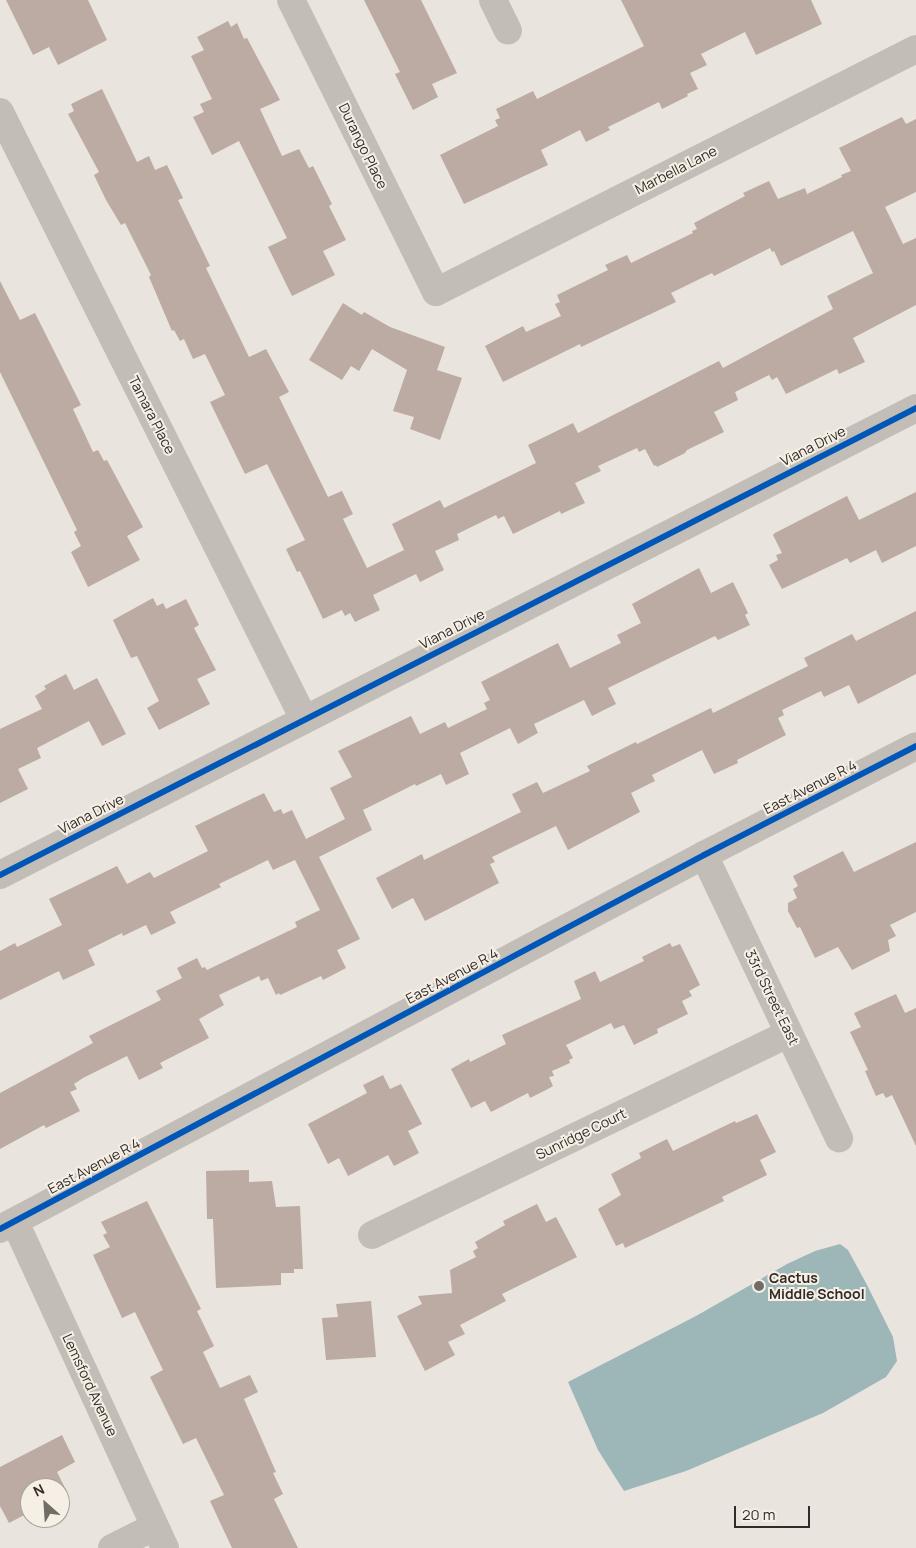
<!DOCTYPE html>
<html>
<head>
<meta charset="utf-8">
<style>
  body { margin:0 }
  #map { position:relative; width:916px; height:1548px; overflow:hidden; background:#eae4de; font-family:Manrope,sans-serif }
  div>[style] { position:absolute }
  .water>* { inset:0; background:#9db6b8 }
  .building>* { inset:0; background:#bbaba2 }
  .minor>* { height:28px; margin:-14px; padding:0 14px; transform-origin:14px; border-radius:14px; background:#c2bdb7 }
  .cycleway>* { height:6px; margin:-3px; padding:0 3px; transform-origin:3px; border-radius:3px; background:#0057b8 }
  .dots>* { width:14px; height:14px; translate:-50% -50%; box-sizing:border-box; border:2px solid #f6efe5; border-radius:50% }
  span { translate:-50% -50%; white-space:nowrap; text-align:center; line-height:1.15; -webkit-text-stroke:4px #f6efe5; paint-order:stroke }
  .street-label { font-size:14px; color:#322b27 }
  .poi-label { font-size:14px; color:#322b27; font-weight:700 }
  .left { translate:0 -50%; text-align:left }
  .north { position:absolute; left:20px; top:1478px; width:50px; height:50px; box-sizing:border-box; background:#f6efe5; border:1px solid #a8a199; border-radius:50%; rotate:334deg; font-size:14px; font-weight:700; line-height:20px; text-align:center; color:#322b27 }
  .north::after { content:''; display:block; margin:auto; width:18px; height:22px; background:#726c67; clip-path:polygon(50% 0,100% 100%,50% 72%,0 100%) }
  .scale { position:absolute; left:734px; top:1506px; width:76px; height:22px; box-sizing:border-box; border:2px solid #322b27; border-top:0; padding-left:6px; font-size:15px; line-height:18px; white-space:nowrap; color:#322b27; -webkit-text-stroke:4px #f6efe5; paint-order:stroke }
</style>
</head>
<body>
<div id="map">
  <div class="water">
    <i style="clip-path:polygon(840px 1244px,848px 1250px,866px 1283px,893px 1337px,897px 1361px,886px 1377px,823px 1413px,686px 1471px,624px 1491px,598px 1450px,568px 1382px,696px 1316px,787px 1264px,815px 1251px)"></i>
  </div>
  <div class="building">
    <i style="clip-path:polygon(6px 0,88px 0,107px 40px,58px 65px,49px 47px,33px 55px)"></i>
    <i style="clip-path:polygon(364px 0,421px 0,457px 73px,432px 84px,438px 97px,413px 110px,395px 74px,400px 72px)"></i>
    <i style="clip-path:polygon(621px 0,811px 0,822px 24px,756px 55px,745px 32px,701px 54px,707px 65px,690px 73px,698px 89px,687px 94px,688px 96px,662px 109px,659px 102px,608px 127px,610px 130px,586px 142px,580px 130px,541px 150px,548px 165px,464px 204px,440px 155px,498px 126px,495px 120px,500px 118px,496px 109px,533px 91px,537px 99px,644px 46px)"></i>
    <i style="clip-path:polygon(228px 21px,231px 27px,237px 23px,244px 39px,247px 38px,280px 100px,260px 109px,282px 156px,299px 149px,309px 168px,313px 166px,332px 204px,329px 206px,346px 240px,323px 251px,335px 275px,292px 296px,268px 247px,287px 238px,239px 141px,212px 155px,193px 117px,204px 112px,200px 104px,212px 99px,191px 56px,204px 50px,197px 37px)"></i>
    <i style="clip-path:polygon(102px 89px,137px 162px,149px 156px,155px 170px,167px 165px,183px 198px,178px 200px,210px 266px,206px 268px,249px 357px,266px 349px,289px 392px,279px 397px,328px 497px,342px 491px,353px 514px,343px 519px,367px 568px,404px 550px,392px 524px,440px 500px,444px 508px,536px 463px,528px 445px,573px 423px,578px 433px,719px 361px,723px 368px,833px 309px,827px 296px,873px 273px,853px 231px,781px 266px,774px 251px,772px 252px,770px 248px,714px 276px,712px 273px,671px 293px,676px 302px,581px 347px,580px 344px,503px 382px,485px 346px,523px 326px,526px 332px,561px 316px,555px 304px,560px 302px,557px 295px,608px 270px,605px 265px,627px 255px,631px 263px,693px 233px,692px 231px,697px 229px,694px 223px,745px 196px,743px 193px,769px 181px,778px 199px,805px 188px,807px 194px,842px 177px,841px 175px,851px 171px,839px 148px,902px 117px,906px 124px,916px 119px,916px 192px,885px 207px,903px 244px,916px 238px,916px 305px,853px 338px,865px 362px,839px 374px,837px 369px,786px 394px,777px 377px,772px 380px,769px 375px,735px 392px,738px 400px,714px 412px,724px 432px,687px 450px,685px 453px,657px 467px,656px 465px,654px 466px,645px 449px,639px 452px,637px 448px,598px 466px,601px 471px,575px 483px,585px 503px,561px 514px,560px 511px,513px 534px,504px 516px,498px 519px,496px 515px,457px 534px,459px 540px,435px 551px,444px 570px,420px 582px,416px 574px,373px 595px,380px 610px,355px 622px,350px 613px,345px 616px,342px 610px,323px 619px,300px 571px,297px 572px,286px 549px,305px 540px,267px 464px,245px 474px,210px 402px,225px 395px,205px 354px,193px 359px,184px 339px,180px 341px,174px 330px,172px 331px,149px 277px,151px 275px,125px 223px,121px 225px,106px 200px,94px 175px,99px 172px,68px 114px,74px 111px,71px 104px)"></i>
    <i style="clip-path:polygon(0 281px,20px 320px,35px 313px,81px 405px,73px 409px,93px 452px,98px 450px,104px 461px,107px 460px,143px 527px,127px 536px,140px 560px,88px 587px,71px 552px,81px 546px,74px 532px,77px 530px,0 372px)"></i>
    <i style="clip-path:polygon(343px 303px,362px 315px,364px 312px,390px 327px,445px 347px,437px 370px,462px 378px,440px 440px,410px 429px,414px 417px,393px 411px,407px 370px,372px 349px,359px 371px,351px 366px,342px 380px,309px 360px)"></i>
    <i style="clip-path:polygon(916px 492px,916px 546px,882px 563px,876px 550px,850px 563px,847px 558px,782px 589px,769px 565px,778px 560px,776px 555px,782px 553px,773px 535px,775px 533px,847px 496px,859px 520px)"></i>
    <i style="clip-path:polygon(699px 568px,711px 593px,733px 582px,748px 613px,745px 615px,750px 625px,718px 640px,715px 636px,608px 688px,616px 704px,592px 716px,584px 700px,534px 724px,538px 733px,518px 744px,510px 728px,460px 753px,469px 774px,446px 785px,441px 774px,416px 786px,415px 784px,363px 810px,372px 830px,319px 857px,360px 939px,337px 950px,346px 968px,323px 980px,321px 976px,280px 995px,279px 993px,276px 995px,268px 978px,261px 981px,259px 976px,219px 995px,224px 1005px,199px 1019px,209px 1038px,160px 1063px,163px 1068px,139px 1080px,127px 1056px,83px 1078px,74px 1084px,77px 1089px,70px 1092px,80px 1111px,46px 1128px,44px 1125px,0 1149px,0 1093px,93px 1043px,89px 1036px,161px 1000px,156px 991px,182px 978px,177px 968px,197px 958px,202px 968px,205px 967px,207px 970px,297px 927px,295px 922px,320px 910px,295px 860px,273px 870px,268px 860px,219px 884px,221px 887px,170px 912px,176px 923px,151px 935px,146px 925px,123px 936px,122px 933px,88px 950px,95px 965px,63px 980px,59px 971px,0 1000px,0 951px,15px 943px,17px 947px,62px 925px,49px 899px,117px 866px,127px 884px,150px 872px,154px 878px,208px 851px,195px 826px,264px 793px,274px 812px,281px 809px,283px 814px,292px 810px,306px 839px,345px 819px,330px 788px,352px 777px,338px 751px,411px 716px,420px 734px,445px 722px,448px 728px,487px 709px,484px 703px,490px 700px,481px 682px,558px 643px,570px 668px,621px 643px,617px 635px,641px 623px,632px 604px)"></i>
    <i style="clip-path:polygon(153px 598px,157px 606px,163px 603px,166px 609px,186px 599px,199px 625px,194px 628px,216px 670px,197px 679px,210px 704px,159px 730px,147px 708px,159px 701px,137px 656px,131px 658px,113px 620px)"></i>
    <i style="clip-path:polygon(916px 611px,916px 674px,858px 704px,849px 685px,824px 697px,821px 691px,782px 710px,784px 715px,778px 718px,786px 735px,737px 760px,738px 763px,714px 774px,702px 750px,652px 775px,655px 781px,631px 793px,640px 812px,568px 850px,556px 826px,492px 857px,495px 862px,490px 864px,499px 883px,425px 921px,413px 898px,392px 909px,376px 878px,422px 854px,424px 860px,521px 812px,512px 794px,537px 782px,543px 793px,590px 771px,587px 766px,636px 742px,637px 744px,711px 708px,713px 713px,808px 666px,804px 658px,852px 634px,856px 641px)"></i>
    <i style="clip-path:polygon(66px 674px,74px 690px,97px 678px,126px 734px,102px 746px,89px 721px,37px 748px,41px 758px,18px 769px,28px 789px,0 803px,0 729px,42px 709px,35px 696px,46px 689px,44px 686px)"></i>
    <i style="clip-path:polygon(916px 842px,916px 912px,890px 925px,896px 936px,888px 940px,890px 951px,852px 970px,838px 947px,815px 958px,800px 927px,797px 928px,788px 911px,788px 903px,797px 898px,793px 889px,798px 886px,793px 876px,843px 851px,854px 872px)"></i>
    <i style="clip-path:polygon(670px 943px,672px 947px,680px 944px,700px 985px,689px 991px,692px 996px,682px 1001px,688px 1014px,657px 1029px,658px 1033px,634px 1045px,624px 1025px,614px 1029px,611px 1023px,566px 1045px,573px 1058px,569px 1060px,570px 1063px,552px 1071px,554px 1076px,549px 1077px,553px 1086px,548px 1089px,530px 1098px,528px 1093px,491px 1112px,485px 1101px,471px 1108px,451px 1069px,469px 1059px,470px 1062px,506px 1044px,502px 1035px,581px 999px,574px 981px,595px 971px,600px 982px,644px 961px,642px 957px)"></i>
    <i style="clip-path:polygon(896px 994px,905px 1013px,916px 1008px,916px 1146px,892px 1095px,886px 1098px,883px 1093px,876px 1096px,865px 1071px,868px 1070px,850px 1032px,861px 1027px,854px 1013px)"></i>
    <i style="clip-path:polygon(383px 1075px,390px 1089px,401px 1084px,422px 1124px,408px 1131px,419px 1153px,394px 1166px,388px 1155px,348px 1176px,339px 1158px,328px 1164px,308px 1124px,367px 1093px,363px 1085px)"></i>
    <i style="clip-path:polygon(757px 1114px,776px 1152px,760px 1160px,767px 1175px,722px 1197px,724px 1201px,625px 1248px,623px 1243px,616px 1246px,598px 1209px,621px 1195px,611px 1174px,641px 1158px,639px 1153px,667px 1139px,673px 1151px,735px 1121px,736px 1123px,741px 1121px)"></i>
    <i style="clip-path:polygon(249px 1170px,249px 1182px,272px 1181px,276px 1207px,300px 1206px,303px 1269px,294px 1269px,294px 1273px,281px 1273px,281px 1285px,216px 1288px,213px 1219px,207px 1219px,206px 1171px)"></i>
    <i style="clip-path:polygon(147px 1201px,201px 1309px,197px 1311px,214px 1346px,203px 1352px,220px 1388px,250px 1375px,258px 1392px,244px 1399px,276px 1472px,273px 1473px,283px 1494px,274px 1499px,298px 1548px,232px 1548px,210px 1501px,224px 1495px,196px 1438px,183px 1444px,150px 1377px,163px 1370px,135px 1312px,122px 1318px,93px 1255px,110px 1247px,103px 1235px,107px 1233px,101px 1222px)"></i>
    <i style="clip-path:polygon(537px 1204px,546px 1222px,556px 1217px,577px 1257px,502px 1294px,506px 1301px,460px 1325px,465px 1334px,448px 1342px,455px 1355px,425px 1371px,397px 1316px,422px 1304px,418px 1296px,452px 1293px,450px 1270px,476px 1257px,473px 1251px,478px 1248px,475px 1242px,505px 1225px,503px 1221px)"></i>
    <i style="clip-path:polygon(371px 1301px,376px 1357px,326px 1360px,322px 1318px,338px 1317px,336px 1304px)"></i>
    <i style="clip-path:polygon(62px 1435px,75px 1462px,57px 1472px,67px 1492px,60px 1496px,60px 1488px,30px 1488px,30px 1512px,9px 1523px,0 1506px,0 1467px)"></i>
  </div>
  <div class="minor">
    <i style="left:291px;top:0;width:326px;rotate:63.6deg"></i>
    <i style="left:436px;top:292px;width:538px;rotate:-26.85deg"></i>
    <i style="left:493px;top:0;width:34px;rotate:64deg"></i>
    <i style="left:0;top:112px;width:679px;rotate:63.4deg"></i>
    <i style="left:704px;top:855px;width:314px;rotate:64.5deg"></i>
    <i style="left:0;top:875px;width:1028px;rotate:-27.01deg"></i>
    <i style="left:15px;top:1222px;width:359px;rotate:65.3deg"></i>
    <i style="left:0;top:1229px;width:797px;rotate:-27.98deg"></i>
    <i style="left:704px;top:855px;width:238px;rotate:-27.2deg"></i>
    <i style="left:372px;top:1235px;width:463px;rotate:-25.8deg"></i>
    <i style="left:112px;top:1548px;width:47px;rotate:-26.6deg"></i>
  </div>
  <div class="cycleway">
    <i style="left:0;top:875px;width:1028px;rotate:-27.01deg"></i>
    <i style="left:0;top:1229px;width:797px;rotate:-27.98deg"></i>
    <i style="left:704px;top:855px;width:238px;rotate:-27.2deg"></i>
  </div>
  <div class="dots">
    <i style="left:759px;top:1286px;background:#726c67"></i>
  </div>
  <div class="street-label">
    <span style="left:363px;top:146px;rotate:64deg">Durango Place</span>
    <span style="left:676px;top:170px;rotate:-27deg">Marbella Lane</span>
    <span style="left:152px;top:415px;rotate:63deg">Tamara Place</span>
    <span style="left:813px;top:446px;rotate:-27deg">Viana Drive</span>
    <span style="left:452px;top:629px;rotate:-27deg">Viana Drive</span>
    <span style="left:810px;top:787px;rotate:-27deg">East Avenue R 4</span>
    <span style="left:91px;top:814px;rotate:-27deg">Viana Drive</span>
    <span style="left:452px;top:976px;rotate:-28deg">East Avenue R 4</span>
    <span style="left:772px;top:997px;rotate:64deg">33rd Street East</span>
    <span style="left:581px;top:1134px;rotate:-26deg">Sunridge Court</span>
    <span style="left:94px;top:1166px;rotate:-28deg">East Avenue R 4</span>
    <span style="left:90px;top:1385px;rotate:65deg">Lemsford Avenue</span>
  </div>
  <div class="poi-label">
    <span class="left" style="left:769px;top:1286px">Cactus<br>Middle School</span>
  </div>
  <div class="north">N</div>
  <div class="scale">20 m</div>
</div>
</body>
</html>
